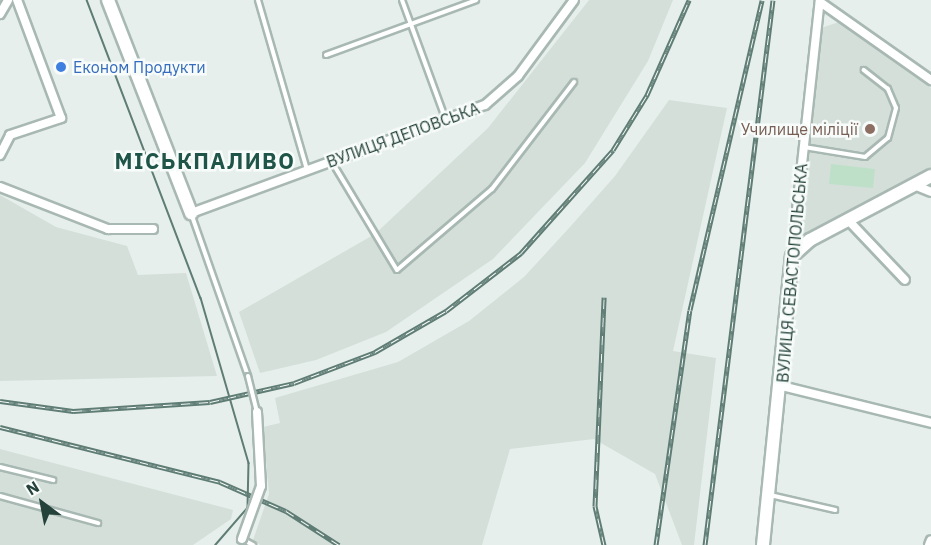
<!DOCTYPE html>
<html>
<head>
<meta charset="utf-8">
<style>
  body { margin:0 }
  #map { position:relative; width:931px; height:545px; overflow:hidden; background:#e6efeb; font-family:"IBM Plex Sans",sans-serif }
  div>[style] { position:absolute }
  .built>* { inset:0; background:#d4dfda }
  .green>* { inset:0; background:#bfe0c8 }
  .roads { filter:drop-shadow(2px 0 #a8b8b2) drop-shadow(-2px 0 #a8b8b2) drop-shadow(0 2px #a8b8b2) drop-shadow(0 -2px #a8b8b2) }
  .lane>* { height:4px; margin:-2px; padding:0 2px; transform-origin:2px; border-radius:2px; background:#fff }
  .street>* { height:8px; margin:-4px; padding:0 4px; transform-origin:4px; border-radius:4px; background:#fff }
  .secondary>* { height:12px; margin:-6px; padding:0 6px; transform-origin:6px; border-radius:6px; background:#fff }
  .tram>* { height:1.5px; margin:-0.75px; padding:0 0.75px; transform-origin:0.75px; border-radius:0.75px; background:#5f7d75 }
  .rail>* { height:5px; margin-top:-2.5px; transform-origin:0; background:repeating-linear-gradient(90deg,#f7fbf9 0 9px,#5f7d75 0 18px); box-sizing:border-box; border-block:2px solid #5f7d75 }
  .bridges { filter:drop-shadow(2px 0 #a8b8b2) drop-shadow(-2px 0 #a8b8b2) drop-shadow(0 2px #a8b8b2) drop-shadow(0 -2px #a8b8b2) }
  .lane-bridge>* { height:4px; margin:-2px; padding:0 2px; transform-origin:2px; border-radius:2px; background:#fff }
  .street-bridge>* { height:8px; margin:-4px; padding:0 4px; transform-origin:4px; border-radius:4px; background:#fff }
  .dots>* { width:16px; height:16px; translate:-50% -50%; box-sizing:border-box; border:3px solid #f7fbf9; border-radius:50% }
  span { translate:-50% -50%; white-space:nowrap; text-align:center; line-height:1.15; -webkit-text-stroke:5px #f7fbf9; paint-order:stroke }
  .shop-label { font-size:16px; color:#366cbe }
  .left { translate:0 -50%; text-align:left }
  .education-label { font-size:16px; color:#785e54 }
  .right { translate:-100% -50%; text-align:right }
  .street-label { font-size:16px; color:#24423a }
  .district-label { font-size:22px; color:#1f5548; font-weight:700; letter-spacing:1.5px }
  .north { position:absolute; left:12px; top:473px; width:60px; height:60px; -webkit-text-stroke:4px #f7fbf9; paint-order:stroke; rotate:328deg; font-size:16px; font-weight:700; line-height:24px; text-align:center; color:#24423a }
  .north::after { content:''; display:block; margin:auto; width:21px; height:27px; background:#24423a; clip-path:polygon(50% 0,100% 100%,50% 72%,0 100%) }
</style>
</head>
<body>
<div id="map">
  <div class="built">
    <i style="clip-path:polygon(589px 0,673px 0,648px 61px,585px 163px,493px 259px,386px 332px,316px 360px,260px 373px,239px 312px,375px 234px,488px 128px)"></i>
    <i style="clip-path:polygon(839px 22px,931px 88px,931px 170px,808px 236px,798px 234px,821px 28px)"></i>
    <i style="clip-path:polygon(669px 100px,727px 108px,673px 351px,716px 358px,694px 545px,682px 545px,655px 474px,594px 439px,510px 449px,482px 545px,260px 545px,253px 540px,269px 494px,263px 427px,280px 423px,275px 398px,398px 362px,469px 321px,524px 277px,570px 227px,615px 176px)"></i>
    <i style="clip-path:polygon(0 195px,56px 227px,127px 246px,138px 275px,186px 273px,217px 376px,0 381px)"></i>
    <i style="clip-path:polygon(0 449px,233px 510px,231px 519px,193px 545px,0 545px)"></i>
  </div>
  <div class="green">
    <i style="clip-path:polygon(831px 164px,875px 169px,873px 188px,829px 184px)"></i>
  </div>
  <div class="roads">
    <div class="lane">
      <i style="left:258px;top:0;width:177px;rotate:73.9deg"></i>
      <i style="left:402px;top:0;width:128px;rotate:69.9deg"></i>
      <i style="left:326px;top:55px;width:160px;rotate:-20.1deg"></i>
      <i style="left:804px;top:147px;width:62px;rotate:9.3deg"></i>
      <i style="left:865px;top:157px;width:30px;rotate:-40deg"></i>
      <i style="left:888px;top:138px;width:31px;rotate:-75deg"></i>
      <i style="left:896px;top:108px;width:21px;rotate:-113deg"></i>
      <i style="left:888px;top:89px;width:31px;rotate:-142deg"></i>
      <i style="left:332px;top:162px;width:126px;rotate:59deg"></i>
      <i style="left:397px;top:270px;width:125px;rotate:-40.5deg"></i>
      <i style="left:492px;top:189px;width:135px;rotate:-52.5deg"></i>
      <i style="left:192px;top:216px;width:170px;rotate:70.7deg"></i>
      <i style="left:0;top:467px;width:55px;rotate:13.8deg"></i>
      <i style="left:770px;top:495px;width:67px;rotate:13deg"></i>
      <i style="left:0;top:496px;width:102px;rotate:15.4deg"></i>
      <i style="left:242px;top:539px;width:13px;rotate:29deg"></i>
    </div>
    <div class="street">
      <i style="left:820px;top:2px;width:136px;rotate:35.1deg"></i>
      <i style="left:0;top:14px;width:16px;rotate:-60deg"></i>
      <i style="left:0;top:155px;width:22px;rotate:-63deg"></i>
      <i style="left:10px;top:135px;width:54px;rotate:-18.4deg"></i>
      <i style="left:61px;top:118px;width:126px;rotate:-110.4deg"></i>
      <i style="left:914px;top:185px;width:18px;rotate:22deg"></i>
      <i style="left:0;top:187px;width:116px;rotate:21.3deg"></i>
      <i style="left:108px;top:229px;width:45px"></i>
      <i style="left:191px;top:213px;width:313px;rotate:-20.2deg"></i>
      <i style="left:485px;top:105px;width:44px;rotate:-41.3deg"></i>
      <i style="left:518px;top:76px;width:94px;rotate:-53.6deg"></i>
      <i style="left:849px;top:221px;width:81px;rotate:46.5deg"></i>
      <i style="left:792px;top:256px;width:258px;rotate:-83.8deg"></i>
      <i style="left:782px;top:386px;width:154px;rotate:13.9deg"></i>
      <i style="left:929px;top:545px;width:5px;rotate:-68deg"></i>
    </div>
    <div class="secondary">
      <i style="left:108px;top:0;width:229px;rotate:68.7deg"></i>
      <i style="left:763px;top:545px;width:290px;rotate:-84.3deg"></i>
      <i style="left:792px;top:256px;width:24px;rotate:-42deg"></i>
      <i style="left:810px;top:240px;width:137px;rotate:-27.9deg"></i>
    </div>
  </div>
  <div class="tram">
    <i style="left:87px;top:0;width:319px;rotate:69.1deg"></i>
    <i style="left:201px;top:298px;width:172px;rotate:73.8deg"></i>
    <i style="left:249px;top:463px;width:45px;rotate:91.3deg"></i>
    <i style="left:248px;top:508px;width:49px;rotate:130.9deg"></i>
  </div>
  <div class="rail">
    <i style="left:0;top:401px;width:74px;rotate:7.8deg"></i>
    <i style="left:73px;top:411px;width:137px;rotate:-3.8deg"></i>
    <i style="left:210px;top:402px;width:86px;rotate:-12.7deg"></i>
    <i style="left:294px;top:383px;width:87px;rotate:-20.9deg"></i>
    <i style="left:375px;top:352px;width:82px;rotate:-30deg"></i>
    <i style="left:446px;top:311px;width:95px;rotate:-37.7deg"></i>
    <i style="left:521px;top:253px;width:138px;rotate:-48.2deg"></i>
    <i style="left:613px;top:150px;width:65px;rotate:-58.3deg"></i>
    <i style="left:647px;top:95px;width:104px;rotate:-66.1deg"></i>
    <i style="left:0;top:427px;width:227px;rotate:14deg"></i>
    <i style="left:220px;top:482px;width:72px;rotate:23.7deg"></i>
    <i style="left:286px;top:511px;width:63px;rotate:32.7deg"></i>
    <i style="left:604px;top:545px;width:40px;rotate:-103deg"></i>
    <i style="left:595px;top:506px;width:209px;rotate:-87.5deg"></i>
    <i style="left:656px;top:545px;width:237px;rotate:-81.8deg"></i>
    <i style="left:690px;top:310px;width:318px;rotate:-76.9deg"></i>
    <i style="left:705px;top:545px;width:549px;rotate:-82.89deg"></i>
  </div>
  <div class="bridges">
    <div class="lane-bridge">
      <i style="left:248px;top:376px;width:37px;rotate:76deg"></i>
    </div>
    <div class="street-bridge">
      <i style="left:242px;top:539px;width:56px;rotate:-70.3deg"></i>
      <i style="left:261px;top:486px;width:74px;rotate:-93.1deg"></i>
    </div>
  </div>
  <div class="dots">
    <i style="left:61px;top:67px;background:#3f7fe0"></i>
    <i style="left:870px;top:129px;background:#8d6e63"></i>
  </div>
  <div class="shop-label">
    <span class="left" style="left:73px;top:67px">Економ Продукти</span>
  </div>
  <div class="education-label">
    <span class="right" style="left:858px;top:129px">Училище міліції</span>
  </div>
  <div class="street-label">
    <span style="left:403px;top:135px;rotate:-20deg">ВУЛИЦЯ ДЕПОВСЬКА</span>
    <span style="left:792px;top:273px;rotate:-85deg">ВУЛИЦЯ СЕВАСТОПОЛЬСЬКА</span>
  </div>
  <div class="district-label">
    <span style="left:205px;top:161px">МІСЬКПАЛИВО</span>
  </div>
  <div class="north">N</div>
</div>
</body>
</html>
